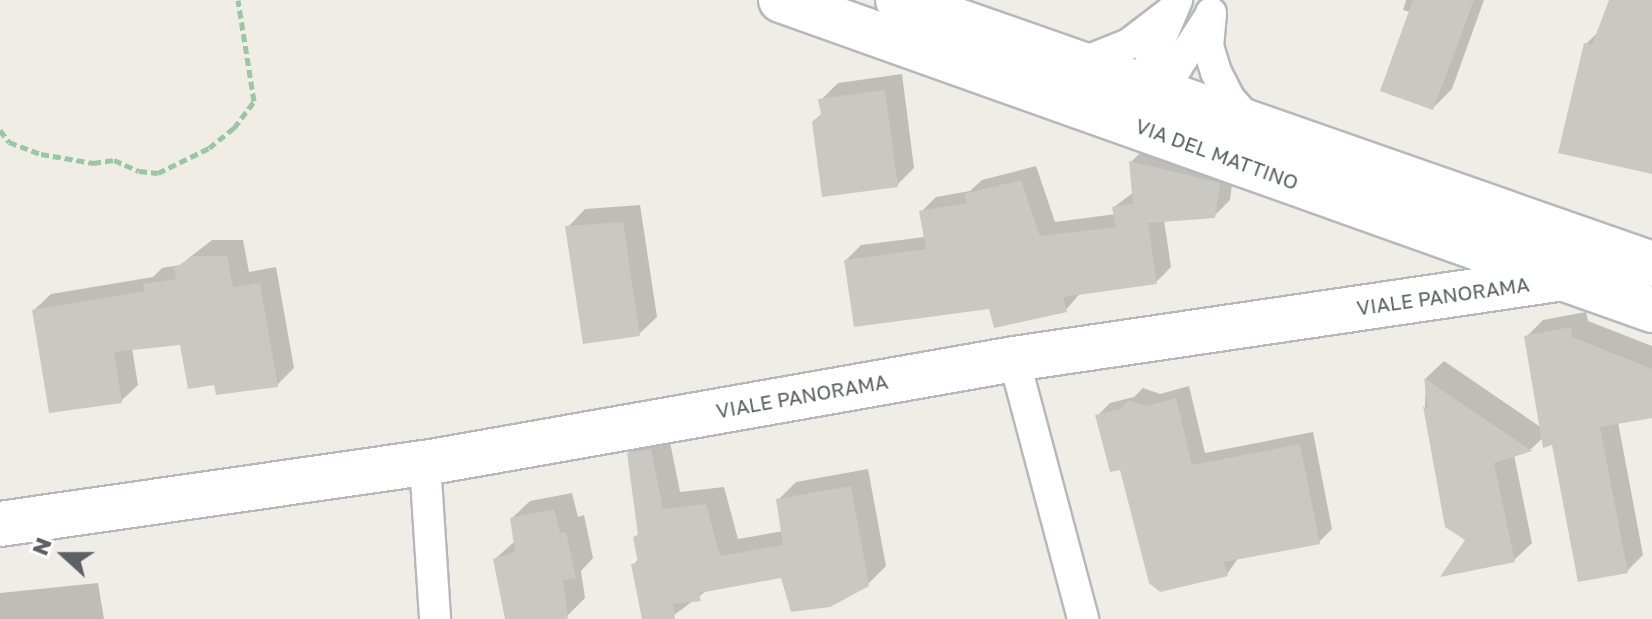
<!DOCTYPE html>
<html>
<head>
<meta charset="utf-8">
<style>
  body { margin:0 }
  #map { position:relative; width:1652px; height:619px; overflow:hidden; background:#efede5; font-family:"Golos Text",sans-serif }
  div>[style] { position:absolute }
  .shadow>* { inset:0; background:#0003 }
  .building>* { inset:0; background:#cac8c2 }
  .path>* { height:5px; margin-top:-2.5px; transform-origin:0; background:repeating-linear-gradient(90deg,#99c6a5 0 8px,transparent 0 12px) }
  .roads { filter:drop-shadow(2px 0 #b5b8bc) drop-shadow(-2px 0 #b5b8bc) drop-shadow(0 2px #b5b8bc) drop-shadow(0 -2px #b5b8bc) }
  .street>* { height:30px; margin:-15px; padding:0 15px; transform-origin:15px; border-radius:15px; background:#fff }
  .secondary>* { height:44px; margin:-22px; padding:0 22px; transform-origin:22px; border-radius:22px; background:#fff }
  span { translate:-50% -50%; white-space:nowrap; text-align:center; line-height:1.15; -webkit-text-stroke:6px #fff; paint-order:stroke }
  .street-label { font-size:20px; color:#5d6166 }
  .north { position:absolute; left:24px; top:515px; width:80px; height:80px; -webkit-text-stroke:6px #fff; paint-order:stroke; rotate:291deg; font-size:22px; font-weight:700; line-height:32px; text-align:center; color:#5d6166 }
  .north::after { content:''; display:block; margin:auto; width:28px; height:36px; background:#5d6166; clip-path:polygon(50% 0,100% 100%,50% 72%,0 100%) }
</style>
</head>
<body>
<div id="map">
  <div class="shadow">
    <i style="clip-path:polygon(1406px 0,1484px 0,1452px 89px,1433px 108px,1410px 12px,1403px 10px)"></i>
    <i style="clip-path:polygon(1611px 0,1652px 0,1652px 172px,1586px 44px,1599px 31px)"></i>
    <i style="clip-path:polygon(902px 74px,914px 168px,897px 185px,823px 114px,821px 100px,838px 83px)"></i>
    <i style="clip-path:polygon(1146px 147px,1234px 168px,1230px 200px,1214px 216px,1164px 220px,1171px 267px,1156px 282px,1081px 292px,1066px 310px,990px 307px,846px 260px,861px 245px,925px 237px,921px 212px,936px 197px,970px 191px,982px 180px,1036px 166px,1055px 222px,1116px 214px,1114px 207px,1134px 192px,1131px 162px)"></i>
    <i style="clip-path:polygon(640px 205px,657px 317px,639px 334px,568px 227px,585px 209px)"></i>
    <i style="clip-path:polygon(212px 240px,243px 240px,249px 272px,276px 267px,294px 368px,277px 385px,182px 343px,132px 348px,138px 385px,121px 401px,34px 310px,51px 294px,153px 277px,162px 268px,180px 265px)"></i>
    <i style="clip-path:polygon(1586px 312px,1588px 321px,1652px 346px,1652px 414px,1618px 422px,1643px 555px,1627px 571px,1554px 442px,1544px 437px,1531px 449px,1514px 455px,1532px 543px,1514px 560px,1447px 526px,1425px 406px,1426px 378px,1444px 361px,1542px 428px,1526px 337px,1543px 320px)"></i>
    <i style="clip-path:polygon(1189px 386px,1205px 453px,1313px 432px,1332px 529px,1319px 542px,1239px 557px,1227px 574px,1121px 468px,1097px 416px,1110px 403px,1134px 397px,1143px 388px,1160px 394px)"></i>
    <i style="clip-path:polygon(668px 432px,680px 492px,724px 487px,738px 539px,783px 531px,778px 500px,796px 482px,868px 469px,886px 566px,868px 584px,783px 576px,709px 589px,674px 615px,644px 619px,633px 565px,639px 559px,635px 537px,640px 533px,629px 453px,647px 435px)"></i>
    <i style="clip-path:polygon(572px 493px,578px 517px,584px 515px,593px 558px,581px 571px,585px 598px,567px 616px,525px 619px,495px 559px,515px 541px,512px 518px,530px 501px)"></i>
    <i style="clip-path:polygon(98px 583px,104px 619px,0 619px,0 593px)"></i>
  </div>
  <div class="building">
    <i style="clip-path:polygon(1413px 0,1474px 0,1433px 110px,1380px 91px)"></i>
    <i style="clip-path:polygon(1609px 0,1652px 0,1652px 174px,1558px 153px,1584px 43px,1592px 45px)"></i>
    <i style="clip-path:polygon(885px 90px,898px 187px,822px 197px,812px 122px,821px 114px,818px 99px)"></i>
    <i style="clip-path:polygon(1129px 161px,1220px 183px,1215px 218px,1148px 223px,1157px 284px,1063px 297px,1067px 312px,994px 328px,989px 309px,854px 327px,844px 260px,926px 249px,919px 211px,967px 203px,964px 194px,1021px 180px,1040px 236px,1116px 227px,1112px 207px,1133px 204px)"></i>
    <i style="clip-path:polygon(623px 222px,640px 336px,583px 344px,565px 226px)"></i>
    <i style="clip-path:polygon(194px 256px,227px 256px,233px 287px,260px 283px,278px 387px,216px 395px,214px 385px,188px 389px,180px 345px,114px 352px,122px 403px,49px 413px,32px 310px,144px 291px,143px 284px,176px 279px,174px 268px)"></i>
    <i style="clip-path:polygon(1571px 327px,1572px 337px,1652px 369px,1652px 418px,1600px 427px,1628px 573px,1578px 582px,1552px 445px,1543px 448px,1524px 336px)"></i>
    <i style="clip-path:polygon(1424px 378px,1532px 451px,1494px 463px,1515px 562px,1440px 577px,1465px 540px,1445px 527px,1423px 406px,1428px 409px)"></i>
    <i style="clip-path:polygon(1176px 398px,1192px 465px,1300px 444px,1320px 544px,1224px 562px,1228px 576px,1160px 592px,1149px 583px,1120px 470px,1110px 472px,1095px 415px,1120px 409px,1129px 400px,1146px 406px)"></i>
    <i style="clip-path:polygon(651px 449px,663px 509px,706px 504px,720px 556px,783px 545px,776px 499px,851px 486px,869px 586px,830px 607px,791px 612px,781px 578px,699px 593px,701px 601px,673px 604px,675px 619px,642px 619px,631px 564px,638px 563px,633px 537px,638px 535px,627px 453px)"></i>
    <i style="clip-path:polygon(554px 509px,560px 533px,566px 532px,576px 578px,563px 580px,568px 619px,505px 619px,493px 559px,515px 552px,510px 518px)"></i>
  </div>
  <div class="path">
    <i style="left:0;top:130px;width:15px;rotate:53deg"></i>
    <i style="left:9px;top:142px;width:34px;rotate:21deg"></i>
    <i style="left:41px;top:154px;width:53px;rotate:9.8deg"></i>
    <i style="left:93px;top:163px;width:21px;rotate:-8deg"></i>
    <i style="left:114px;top:160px;width:27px;rotate:24deg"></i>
    <i style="left:139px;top:171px;width:19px;rotate:6deg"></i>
    <i style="left:158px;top:173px;width:57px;rotate:-26.1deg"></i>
    <i style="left:209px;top:148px;width:32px;rotate:-39deg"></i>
    <i style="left:234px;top:128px;width:34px;rotate:-53deg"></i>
    <i style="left:254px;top:101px;width:102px;rotate:-99deg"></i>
  </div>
  <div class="roads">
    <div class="street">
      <i style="left:1211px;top:13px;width:33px;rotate:95deg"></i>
      <i style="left:1208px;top:46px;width:27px;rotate:73deg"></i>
      <i style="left:1216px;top:72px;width:30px;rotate:63deg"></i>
      <i style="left:1230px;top:99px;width:30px;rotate:49deg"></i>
      <i style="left:1079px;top:64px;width:54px;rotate:-21.8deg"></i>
      <i style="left:1129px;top:44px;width:49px;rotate:-37.6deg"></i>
      <i style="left:1140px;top:86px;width:42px;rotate:-27.2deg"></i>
      <i style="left:1177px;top:67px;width:61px;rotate:-57.1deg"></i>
      <i style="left:1134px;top:101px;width:110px;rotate:-66.9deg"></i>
      <i style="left:1014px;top:359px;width:269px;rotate:75.1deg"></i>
      <i style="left:425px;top:463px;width:156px;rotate:86.3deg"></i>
    </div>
    <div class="secondary">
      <i style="left:781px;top:0;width:925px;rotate:19.59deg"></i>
      <i style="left:898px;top:0;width:799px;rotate:19.3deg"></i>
      <i style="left:0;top:524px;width:429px;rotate:-8.2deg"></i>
      <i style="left:425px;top:463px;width:598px;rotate:-10.01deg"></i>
      <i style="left:1014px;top:359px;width:556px;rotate:-8.38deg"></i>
      <i style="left:1564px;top:278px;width:42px;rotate:-69deg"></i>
    </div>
  </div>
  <div class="street-label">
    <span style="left:1217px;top:154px;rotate:20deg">VIA DEL MATTINO</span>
    <span style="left:1443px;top:296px;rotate:-8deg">VIALE PANORAMA</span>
    <span style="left:802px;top:396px;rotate:-10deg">VIALE PANORAMA</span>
  </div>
  <div class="north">N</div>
</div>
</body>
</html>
